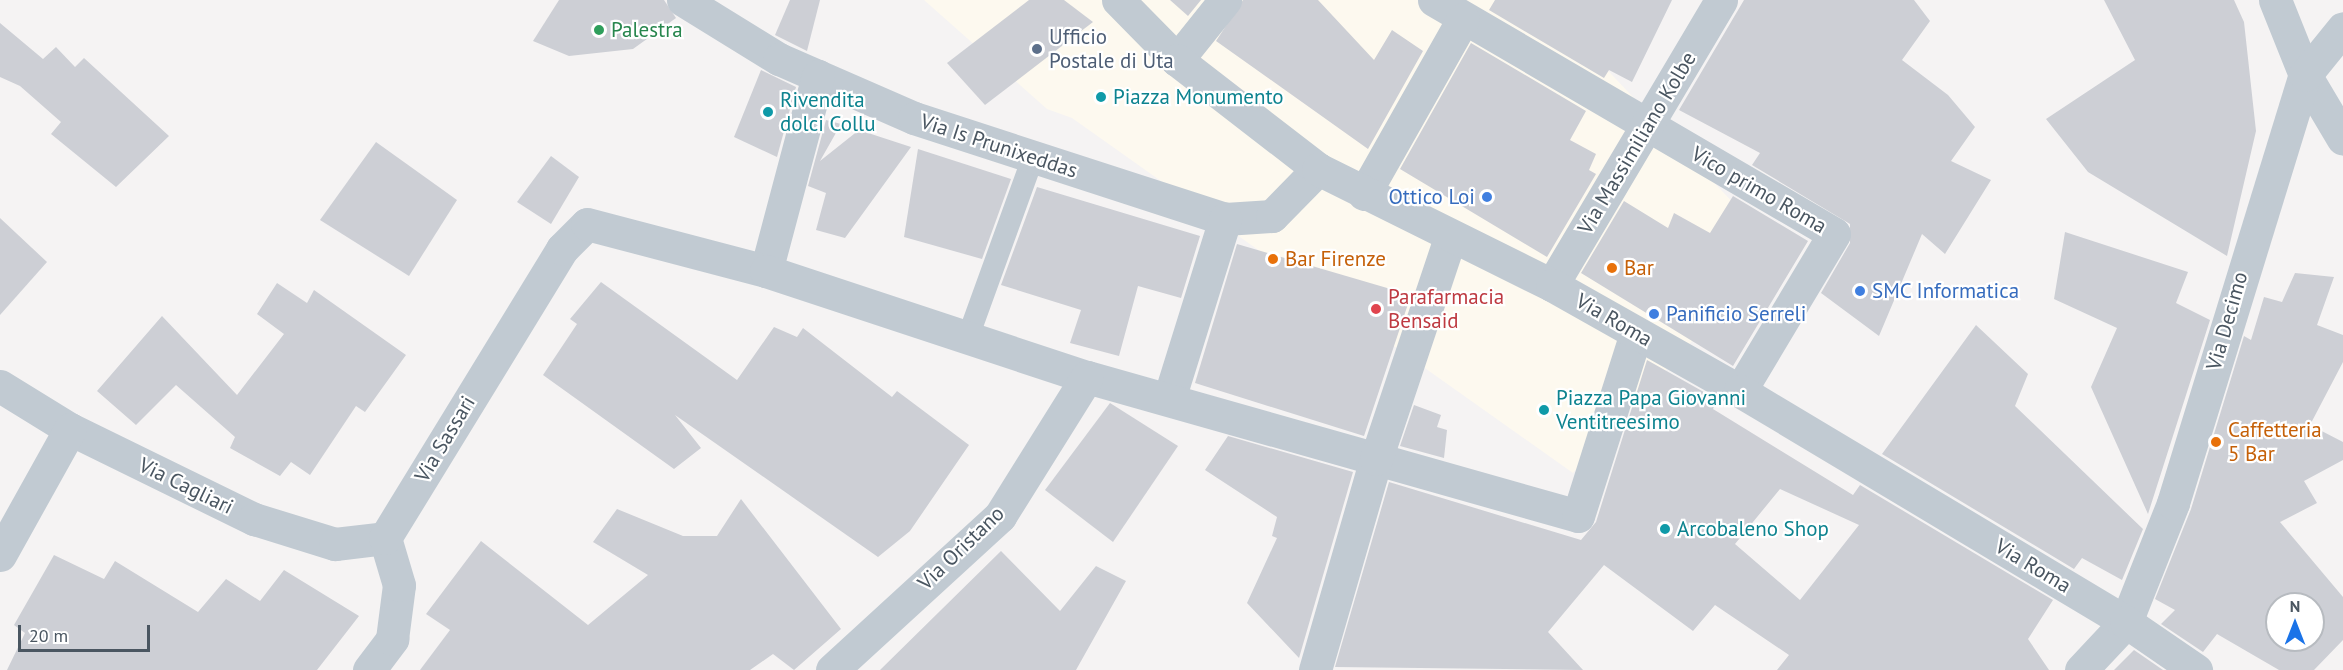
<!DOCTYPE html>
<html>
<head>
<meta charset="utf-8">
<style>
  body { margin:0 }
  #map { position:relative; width:2343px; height:670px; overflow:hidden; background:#f5f3f3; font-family:"PT Sans",sans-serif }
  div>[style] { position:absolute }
  .commercial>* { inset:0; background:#fdf9ef }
  .building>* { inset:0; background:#cdcfd5 }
  .service>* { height:22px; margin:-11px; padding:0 11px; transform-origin:11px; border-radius:11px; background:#c1cad2 }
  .minor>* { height:33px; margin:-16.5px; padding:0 16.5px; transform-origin:16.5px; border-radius:16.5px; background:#c1cad2 }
  .tertiary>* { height:33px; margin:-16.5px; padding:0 16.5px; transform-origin:16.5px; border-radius:16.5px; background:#c1cad2 }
  .dots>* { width:16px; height:16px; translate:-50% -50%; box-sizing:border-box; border:3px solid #fff; border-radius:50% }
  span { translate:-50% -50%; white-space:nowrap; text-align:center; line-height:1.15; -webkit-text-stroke:4.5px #fff; paint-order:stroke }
  .leisure-label { font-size:21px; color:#27864d }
  .left { translate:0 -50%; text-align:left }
  .service-label { font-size:21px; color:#4e5e75 }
  .culture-label { font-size:21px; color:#0d838f }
  .street-label { font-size:21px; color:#4a5661 }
  .shop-label { font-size:21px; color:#366cbe }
  .right { translate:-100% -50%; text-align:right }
  .food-label { font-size:21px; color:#c56008 }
  .health-label { font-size:21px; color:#be3a42 }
  .north { position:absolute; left:2265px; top:592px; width:60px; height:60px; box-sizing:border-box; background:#fff; border:2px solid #b7bbc0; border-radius:50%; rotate:0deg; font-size:16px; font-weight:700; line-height:24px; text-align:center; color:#4a5661 }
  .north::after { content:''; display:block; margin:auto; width:21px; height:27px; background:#1a73e8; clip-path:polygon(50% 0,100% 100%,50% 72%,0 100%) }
  .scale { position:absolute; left:18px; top:625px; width:132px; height:27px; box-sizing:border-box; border:3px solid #4a5661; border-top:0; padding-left:8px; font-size:18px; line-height:21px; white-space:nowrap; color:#4a5661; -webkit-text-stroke:4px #fff; paint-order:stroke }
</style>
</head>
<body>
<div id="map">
  <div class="commercial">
    <i style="clip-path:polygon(924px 0,1541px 0,1776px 248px,1573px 473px,1072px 118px,1047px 109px)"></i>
  </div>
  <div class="building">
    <i style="clip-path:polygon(559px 0,664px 0,676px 18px,633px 49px,569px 56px,533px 41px)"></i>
    <i style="clip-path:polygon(790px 0,820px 0,807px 51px,775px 35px)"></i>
    <i style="clip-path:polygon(1029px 0,1064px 0,1093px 22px,985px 105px,947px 63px)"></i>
    <i style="clip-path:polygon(1170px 0,1201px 0,1188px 16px)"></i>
    <i style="clip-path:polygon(1243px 0,1318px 0,1374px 60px,1392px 30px,1423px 51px,1368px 149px,1216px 41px)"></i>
    <i style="clip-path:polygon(1495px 0,1672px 0,1632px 82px,1609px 70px,1604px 78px,1489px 10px)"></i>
    <i style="clip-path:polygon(1744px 0,1914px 0,1930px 21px,1902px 60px,1948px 95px,1975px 127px,1951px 161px,1991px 180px,1945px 254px,1922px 234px,1879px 336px,1821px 293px,1850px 243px,1850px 224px,1752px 165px,1760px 153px,1679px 110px)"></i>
    <i style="clip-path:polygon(2104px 0,2234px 0,2244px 22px,2256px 131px,2227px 256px,2088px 172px,2046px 119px,2135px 60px)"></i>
    <i style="clip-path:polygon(0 23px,43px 59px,56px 47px,75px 67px,84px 58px,169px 136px,116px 187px,51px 134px,61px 122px,20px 86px,0 77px)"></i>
    <i style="clip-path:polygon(1471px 43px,1586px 111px,1570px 140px,1596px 154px,1589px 170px,1596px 174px,1547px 257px,1400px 169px)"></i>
    <i style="clip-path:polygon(761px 70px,796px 87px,777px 157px,734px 137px)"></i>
    <i style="clip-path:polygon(826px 120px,841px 124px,820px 161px,859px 130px,911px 147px,845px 238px,816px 230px,826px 193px,808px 186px)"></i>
    <i style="clip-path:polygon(376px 142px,457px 200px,409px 276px,320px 220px)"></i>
    <i style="clip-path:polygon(918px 149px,1011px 179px,982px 259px,904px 237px)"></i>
    <i style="clip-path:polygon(551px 156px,579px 177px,551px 224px,517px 202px)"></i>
    <i style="clip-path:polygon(1037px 187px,1200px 236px,1181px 298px,1138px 286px,1119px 356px,1070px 343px,1081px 310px,1001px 285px)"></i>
    <i style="clip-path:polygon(1733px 196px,1808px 241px,1733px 366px,1581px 273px,1624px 201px,1668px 228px,1674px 213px,1710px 233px)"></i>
    <i style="clip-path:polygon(0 218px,47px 262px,0 315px)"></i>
    <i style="clip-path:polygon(2065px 232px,2188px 272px,2176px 303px,2210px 320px,2148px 514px,2091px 387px,2117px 328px,2054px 299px)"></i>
    <i style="clip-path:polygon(1237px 244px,1411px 295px,1364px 436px,1195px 383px)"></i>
    <i style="clip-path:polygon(evenodd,2295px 273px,2334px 277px,2317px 325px,2343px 335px,2343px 362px,2310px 425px,2343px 442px,2343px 460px,2304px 481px,2317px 503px,2280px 522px,2343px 597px,2343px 640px,2314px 670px,2279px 670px,2217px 634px,2203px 652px,2161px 624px,2175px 610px,2155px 599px,2191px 509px,2244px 336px,2251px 340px,2264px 297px,2282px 302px,2295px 273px,2277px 604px,2313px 604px,2313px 640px,2277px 640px,2277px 604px)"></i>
    <i style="clip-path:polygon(601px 282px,737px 380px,774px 327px,797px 337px,803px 328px,892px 397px,897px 391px,969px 445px,910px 531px,878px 557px,675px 415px,701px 448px,674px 469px,543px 375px,577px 324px,570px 319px)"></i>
    <i style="clip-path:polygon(277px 283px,307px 303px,314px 290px,406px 355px,365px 412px,356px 406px,310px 475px,291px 462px,280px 476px,230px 448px,235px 437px,176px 385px,136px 425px,97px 391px,162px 316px,237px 395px,284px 334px,257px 314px)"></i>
    <i style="clip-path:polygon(1976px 325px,2028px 374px,2015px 406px,2143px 529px,2122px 580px,2082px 558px,2074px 569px,1882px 454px)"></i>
    <i style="clip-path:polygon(evenodd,1647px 360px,1718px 400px,1713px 409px,1853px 495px,1860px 485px,2053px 600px,2028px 639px,2049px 670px,1777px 670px,1789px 655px,1715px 605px,1693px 631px,1604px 565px,1548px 632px,1583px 670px,1335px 667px,1389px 482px,1581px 540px,1596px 522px,1647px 360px,1780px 489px,1859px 525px,1800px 600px,1735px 544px,1780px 489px)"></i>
    <i style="clip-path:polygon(1110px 403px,1178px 446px,1113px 542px,1045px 490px)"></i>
    <i style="clip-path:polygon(1414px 405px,1441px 415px,1437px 427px,1447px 430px,1444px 458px,1400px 446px)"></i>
    <i style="clip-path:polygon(1228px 436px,1353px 472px,1299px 658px,1247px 603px,1277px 538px,1272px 536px,1277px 517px,1205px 470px)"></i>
    <i style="clip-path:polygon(741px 499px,841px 629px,794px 670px,773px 654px,750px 670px,420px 670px,450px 630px,426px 614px,481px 541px,588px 625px,648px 575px,593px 542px,617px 509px,683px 536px,717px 536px)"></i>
    <i style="clip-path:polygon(1001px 551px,1060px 611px,1096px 566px,1126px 581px,1076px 670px,880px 670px)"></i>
    <i style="clip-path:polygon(54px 555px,104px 579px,115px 561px,198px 612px,226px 579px,260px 601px,284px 570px,359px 616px,317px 670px,7px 670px,25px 633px,14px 625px)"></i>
    <i style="clip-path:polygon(2134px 650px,2163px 670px,2114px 670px)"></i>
  </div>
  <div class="service">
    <i style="left:968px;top:337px;width:191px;rotate:-70.1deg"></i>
  </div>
  <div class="minor">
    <i style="left:683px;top:0;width:113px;rotate:31.6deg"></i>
    <i style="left:779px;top:59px;width:147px;rotate:23.6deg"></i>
    <i style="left:914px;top:118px;width:327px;rotate:18deg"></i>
    <i style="left:1225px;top:219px;width:47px;rotate:-3.7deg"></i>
    <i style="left:1272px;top:216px;width:66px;rotate:-45.6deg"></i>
    <i style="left:1434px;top:0;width:463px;rotate:30.3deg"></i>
    <i style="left:1834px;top:234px;width:183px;rotate:120.9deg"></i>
    <i style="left:2275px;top:0;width:81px;rotate:68.2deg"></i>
    <i style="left:2305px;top:75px;width:74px;rotate:59.3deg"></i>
    <i style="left:1177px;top:60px;width:77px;rotate:-51.3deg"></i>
    <i style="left:1364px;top:194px;width:201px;rotate:-60.5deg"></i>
    <i style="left:766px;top:271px;width:202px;rotate:-75.1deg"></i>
    <i style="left:1552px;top:285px;width:331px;rotate:-59.3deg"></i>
    <i style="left:0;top:386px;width:82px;rotate:31.6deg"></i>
    <i style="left:70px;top:429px;width:205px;rotate:26.1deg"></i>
    <i style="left:254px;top:519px;width:85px;rotate:17.2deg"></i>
    <i style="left:335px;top:544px;width:50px;rotate:-6.8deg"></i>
    <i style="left:1169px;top:399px;width:189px;rotate:-72.7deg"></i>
    <i style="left:0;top:555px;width:144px;rotate:-60.9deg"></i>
    <i style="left:369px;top:670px;width:39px;rotate:-53deg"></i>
    <i style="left:392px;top:639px;width:54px;rotate:-82.6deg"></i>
    <i style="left:399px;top:585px;width:49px;rotate:-106.6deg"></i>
    <i style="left:385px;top:538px;width:339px;rotate:-58.5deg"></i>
    <i style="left:562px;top:249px;width:35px;rotate:-45deg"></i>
    <i style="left:587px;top:224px;width:185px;rotate:14.7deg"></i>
    <i style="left:766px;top:271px;width:338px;rotate:18.3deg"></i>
    <i style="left:1087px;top:377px;width:510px;rotate:15.81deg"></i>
    <i style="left:1578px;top:516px;width:192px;rotate:-72.4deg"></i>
    <i style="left:832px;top:670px;width:228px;rotate:-42.5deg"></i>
    <i style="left:1000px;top:516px;width:164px;rotate:-58deg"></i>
    <i style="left:1315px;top:670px;width:220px;rotate:-73.9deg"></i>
    <i style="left:1376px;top:459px;width:233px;rotate:-71.5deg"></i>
    <i style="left:2081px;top:670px;width:66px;rotate:-46.8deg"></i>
    <i style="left:2126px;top:622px;width:128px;rotate:-68.4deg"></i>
    <i style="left:2173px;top:503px;width:448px;rotate:-72.9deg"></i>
    <i style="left:2305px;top:75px;width:60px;rotate:-51deg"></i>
  </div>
  <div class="tertiary">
    <i style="left:1118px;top:0;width:84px;rotate:45.5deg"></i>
    <i style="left:1177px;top:60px;width:178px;rotate:37.7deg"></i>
    <i style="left:1318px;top:169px;width:261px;rotate:26.4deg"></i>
    <i style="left:1552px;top:285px;width:216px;rotate:29.4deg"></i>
    <i style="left:1740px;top:391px;width:450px;rotate:30.9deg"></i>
    <i style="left:2126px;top:622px;width:85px;rotate:34.4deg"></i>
  </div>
  <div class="dots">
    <i style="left:599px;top:30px;background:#2e9e5b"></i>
    <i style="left:1037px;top:49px;background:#5c6f8a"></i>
    <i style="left:1101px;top:97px;background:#0f9aa8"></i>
    <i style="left:768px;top:112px;background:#0f9aa8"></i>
    <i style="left:1487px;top:197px;background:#3f7fe0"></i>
    <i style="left:1273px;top:259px;background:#e8710a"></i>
    <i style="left:1612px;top:268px;background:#e8710a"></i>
    <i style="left:1860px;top:291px;background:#3f7fe0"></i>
    <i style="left:1376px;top:309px;background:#e0444e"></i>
    <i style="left:1654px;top:314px;background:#3f7fe0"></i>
    <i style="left:1544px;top:410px;background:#0f9aa8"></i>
    <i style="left:2216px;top:442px;background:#e8710a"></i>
    <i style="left:1665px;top:529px;background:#0f9aa8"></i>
  </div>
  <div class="leisure-label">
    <span class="left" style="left:611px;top:30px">Palestra</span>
  </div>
  <div class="service-label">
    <span class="left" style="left:1049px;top:49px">Ufficio<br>Postale di Uta</span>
  </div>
  <div class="culture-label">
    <span class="left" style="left:1113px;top:97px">Piazza Monumento</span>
    <span class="left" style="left:780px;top:112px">Rivendita<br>dolci Collu</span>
    <span class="left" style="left:1556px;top:410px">Piazza Papa Giovanni<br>Ventitreesimo</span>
    <span class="left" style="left:1677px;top:529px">Arcobaleno Shop</span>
  </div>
  <div class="street-label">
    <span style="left:1637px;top:143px;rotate:-59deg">Via Massimiliano Kolbe</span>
    <span style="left:999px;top:146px;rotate:18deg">Via Is Prunixeddas</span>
    <span style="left:1759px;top:190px;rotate:30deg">Vico primo Roma</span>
    <span style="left:1614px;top:320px;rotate:30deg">Via Roma</span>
    <span style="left:2227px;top:321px;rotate:-74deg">Via Decimo</span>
    <span style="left:445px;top:439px;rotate:-59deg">Via Sassari</span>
    <span style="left:186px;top:486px;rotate:26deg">Via Cagliari</span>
    <span style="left:961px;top:548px;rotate:-44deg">Via Oristano</span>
    <span style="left:2033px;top:566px;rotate:31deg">Via Roma</span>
  </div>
  <div class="shop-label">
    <span class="right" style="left:1475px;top:197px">Ottico Loi</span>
    <span class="left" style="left:1872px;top:291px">SMC Informatica</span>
    <span class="left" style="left:1666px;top:314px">Panificio Serreli</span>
  </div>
  <div class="food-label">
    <span class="left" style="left:1285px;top:259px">Bar Firenze</span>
    <span class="left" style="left:1624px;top:268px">Bar</span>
    <span class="left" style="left:2228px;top:442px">Caffetteria<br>5 Bar</span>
  </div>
  <div class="health-label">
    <span class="left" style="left:1388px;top:309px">Parafarmacia<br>Bensaid</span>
  </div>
  <div class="north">N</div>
  <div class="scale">20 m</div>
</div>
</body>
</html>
